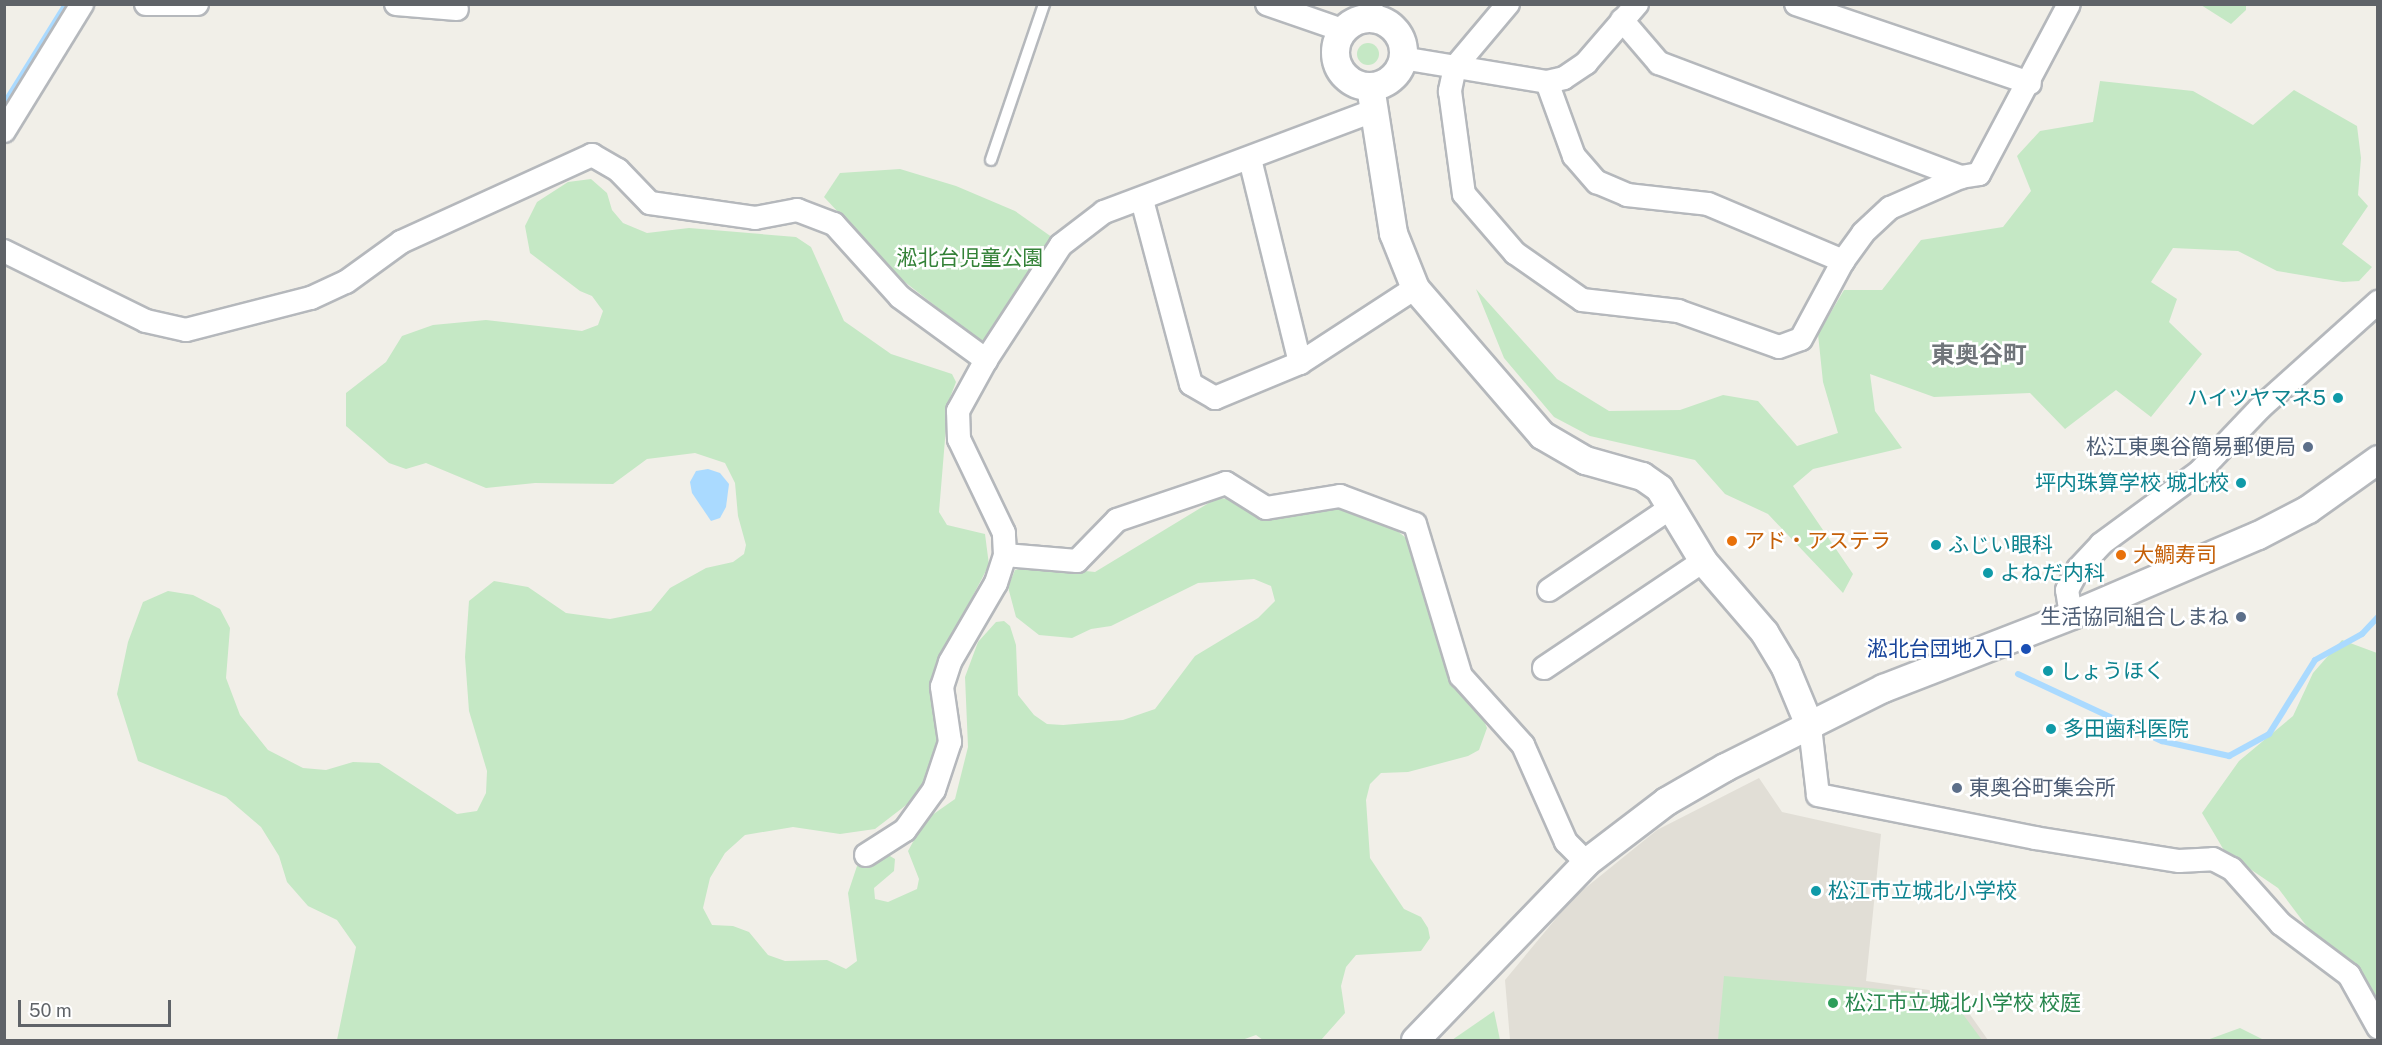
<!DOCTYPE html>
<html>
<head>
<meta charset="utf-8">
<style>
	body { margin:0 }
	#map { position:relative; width:2382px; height:1045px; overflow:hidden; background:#f1efe8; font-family:"Public Sans","Noto Sans JP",sans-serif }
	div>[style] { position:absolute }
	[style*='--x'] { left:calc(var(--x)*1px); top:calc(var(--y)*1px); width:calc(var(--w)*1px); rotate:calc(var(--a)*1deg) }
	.education>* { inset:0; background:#e1ded6 }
	.green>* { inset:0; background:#c5e8c5 }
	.round { border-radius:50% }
	.water>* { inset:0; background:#aadaff }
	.stream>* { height:6px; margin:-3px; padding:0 3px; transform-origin:3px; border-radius:3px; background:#aadaff }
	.roads { filter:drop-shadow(2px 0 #b5b8bc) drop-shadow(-2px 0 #b5b8bc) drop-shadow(0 2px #b5b8bc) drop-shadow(0 -2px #b5b8bc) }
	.service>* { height:10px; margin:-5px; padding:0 5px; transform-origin:5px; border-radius:5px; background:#fff }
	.minor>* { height:22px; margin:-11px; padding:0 11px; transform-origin:11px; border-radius:11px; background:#fff }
	.tertiary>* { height:27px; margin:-13.5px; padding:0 13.5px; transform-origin:13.5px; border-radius:13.5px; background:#fff }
	.tertiary>.ring { margin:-13.5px; padding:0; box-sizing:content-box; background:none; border:27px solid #fff; border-radius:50% }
	.dots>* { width:16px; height:16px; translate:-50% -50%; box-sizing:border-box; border:3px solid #fff; border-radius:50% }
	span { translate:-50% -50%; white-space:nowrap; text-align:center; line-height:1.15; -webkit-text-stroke:5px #fff; paint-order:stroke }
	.park-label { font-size:21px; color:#348238 }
	.culture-label { font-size:21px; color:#0d838f }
	.right { translate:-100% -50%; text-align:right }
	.left { translate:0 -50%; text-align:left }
	.service-label { font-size:21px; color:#4e5e75 }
	.food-label { font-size:21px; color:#c56008 }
	.transit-label { font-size:21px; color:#164399 }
	.leisure-label { font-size:21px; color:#27864d }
	.quarter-label { font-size:24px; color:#70757a; font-weight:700 }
	.frame { position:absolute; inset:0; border:6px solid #5f6368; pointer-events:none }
	.scale { position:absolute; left:18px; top:1000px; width:153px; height:27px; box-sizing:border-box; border:3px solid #5f6368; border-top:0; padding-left:8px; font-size:18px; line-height:21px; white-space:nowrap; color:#5f6368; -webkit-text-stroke:4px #fff; paint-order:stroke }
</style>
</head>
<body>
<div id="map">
	<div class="education">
		<i style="clip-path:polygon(1759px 778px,1782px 812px,1881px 834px,1866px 981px,1929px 990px,1966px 1009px,1988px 1040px,1510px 1040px,1505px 980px,1573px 898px,1657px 830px)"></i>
	</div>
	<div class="green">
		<i style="clip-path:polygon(2201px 5px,2246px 5px,2246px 10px,2231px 24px)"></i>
		<i class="round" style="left:1357px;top:43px;width:22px;height:22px"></i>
		<i style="clip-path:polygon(2100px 81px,2193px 91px,2253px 125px,2294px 90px,2357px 126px,2361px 158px,2358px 195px,2368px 206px,2342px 244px,2372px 267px,2359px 281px,2343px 282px,2277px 271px,2238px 251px,2173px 248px,2151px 282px,2177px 299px,2169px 322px,2202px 354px,2151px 417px,2116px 390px,2065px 429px,2030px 393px,1934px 397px,1870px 374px,1875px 411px,1902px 448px,1813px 469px,1793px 486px,1853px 574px,1843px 593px,1768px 514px,1725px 494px,1695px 460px,1590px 436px,1554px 417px,1504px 358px,1476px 289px,1557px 379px,1609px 411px,1680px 410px,1723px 395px,1758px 401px,1797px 446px,1838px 433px,1823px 382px,1818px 334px,1844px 290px,1882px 290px,1921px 240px,2003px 227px,2031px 191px,2017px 156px,2040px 131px,2093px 122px)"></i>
		<i style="clip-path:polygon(900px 169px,956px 186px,1015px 211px,1056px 240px,988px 338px,980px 341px,901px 279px,824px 197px,840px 173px)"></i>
		<i style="clip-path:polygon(591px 179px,607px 193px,612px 210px,623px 223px,647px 233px,689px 228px,796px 237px,811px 247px,844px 321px,891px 354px,952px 374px,956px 382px,948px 403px,939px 512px,947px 525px,985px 534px,989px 565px,933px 672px,941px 715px,941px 753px,914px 799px,875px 829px,840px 834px,793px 827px,745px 835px,725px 853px,710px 878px,703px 908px,712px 925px,733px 926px,749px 932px,768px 955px,785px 961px,827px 960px,846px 969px,857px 961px,848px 893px,857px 866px,885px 853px,895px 859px,894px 871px,874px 888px,875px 899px,888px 902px,917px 889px,919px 879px,908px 851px,925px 820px,955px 799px,968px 747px,965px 677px,978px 642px,996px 622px,1004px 621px,1010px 626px,1016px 645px,1018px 695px,1034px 715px,1047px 724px,1063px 725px,1123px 720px,1155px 709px,1195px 656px,1258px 618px,1275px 601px,1271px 586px,1254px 579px,1198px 583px,1111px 626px,1091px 629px,1072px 638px,1039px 635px,1016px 617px,1008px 587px,1015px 570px,1036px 566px,1095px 572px,1217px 498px,1355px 510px,1390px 525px,1411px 542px,1487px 728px,1479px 750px,1468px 756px,1408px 772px,1381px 773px,1370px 784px,1366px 800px,1370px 858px,1404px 909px,1421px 917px,1428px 928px,1430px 938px,1421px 951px,1356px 955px,1346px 967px,1341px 986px,1345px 1013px,1321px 1040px,1263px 1040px,1256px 1035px,1242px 1040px,337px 1040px,356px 947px,337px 920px,308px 906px,287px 882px,279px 856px,261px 827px,226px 797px,138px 761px,117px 694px,128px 642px,143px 602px,168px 591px,193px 595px,220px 609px,230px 628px,226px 678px,240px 715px,268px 750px,303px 768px,326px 770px,353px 762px,379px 763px,457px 814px,477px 811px,486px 793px,487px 771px,469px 711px,465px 657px,469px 601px,494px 581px,528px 587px,566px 613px,610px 619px,651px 611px,670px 588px,706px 568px,733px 562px,744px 554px,746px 545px,738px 516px,735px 483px,725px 463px,695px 453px,647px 459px,613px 484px,535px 483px,486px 488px,426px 463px,406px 469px,389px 463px,346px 426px,346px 393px,386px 362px,402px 336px,433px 325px,486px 320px,582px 331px,598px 325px,603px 311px,592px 296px,580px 291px,530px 253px,525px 226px,537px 202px,568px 182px)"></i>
		<i style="clip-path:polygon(2342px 640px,2377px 653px,2377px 1020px,2278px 888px,2225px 852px,2202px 813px,2239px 761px,2293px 716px,2313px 673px)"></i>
		<i style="clip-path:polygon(1724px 976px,1928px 993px,1962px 1013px,1982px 1040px,1718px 1040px)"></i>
		<i style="clip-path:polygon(1494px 1011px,1500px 1040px,1452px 1040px)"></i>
		<i style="clip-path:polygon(2240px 1028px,2264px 1040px,2207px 1040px)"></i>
	</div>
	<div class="water">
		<i style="clip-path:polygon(708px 469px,720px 473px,729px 484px,726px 507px,720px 518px,711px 521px,692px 493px,690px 482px,696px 471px)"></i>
	</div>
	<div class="stream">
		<i style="--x:4;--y:104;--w:118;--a:-58.2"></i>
		<i style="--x:2018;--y:674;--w:159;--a:25"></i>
		<i style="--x:2162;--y:741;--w:69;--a:12.6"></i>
		<i style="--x:2229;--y:756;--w:46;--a:-28.8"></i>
		<i style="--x:2269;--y:734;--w:87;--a:-58.1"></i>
		<i style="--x:2315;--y:660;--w:54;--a:-29"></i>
		<i style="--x:2362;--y:634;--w:23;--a:-47"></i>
	</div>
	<div class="roads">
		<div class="service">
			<i style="--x:991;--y:160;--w:165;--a:-71.2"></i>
		</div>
		<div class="minor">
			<i style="--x:146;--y:4;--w:51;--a:0"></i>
			<i style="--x:396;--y:4;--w:61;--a:4.7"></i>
			<i style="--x:1267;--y:4;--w:79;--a:19.1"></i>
			<i style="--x:1371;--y:4;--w:14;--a:82"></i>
			<i style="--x:1508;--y:4;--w:82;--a:130.1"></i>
			<i style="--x:1455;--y:67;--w:25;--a:102"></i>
			<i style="--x:1450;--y:91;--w:104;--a:82.3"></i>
			<i style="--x:1464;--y:194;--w:78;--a:49.2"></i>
			<i style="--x:1515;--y:253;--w:82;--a:35"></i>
			<i style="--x:1582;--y:300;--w:97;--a:6.5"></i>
			<i style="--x:1678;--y:311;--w:107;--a:19.6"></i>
			<i style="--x:1779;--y:347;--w:23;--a:-20"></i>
			<i style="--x:1801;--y:339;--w:89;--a:-61.7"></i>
			<i style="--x:1843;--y:261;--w:34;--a:-54"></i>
			<i style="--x:1863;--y:233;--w:37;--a:-43"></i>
			<i style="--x:1890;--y:208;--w:77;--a:-23.6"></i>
			<i style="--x:1961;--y:177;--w:18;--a:-9"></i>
			<i style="--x:1979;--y:174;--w:192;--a:-62.1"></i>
			<i style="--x:1796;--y:4;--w:247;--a:18.7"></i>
			<i style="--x:1622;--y:20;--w:57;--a:49.3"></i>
			<i style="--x:1659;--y:63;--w:323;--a:20.7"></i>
			<i style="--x:1402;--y:58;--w:147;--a:9.4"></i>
			<i style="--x:1547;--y:82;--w:17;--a:-13"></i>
			<i style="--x:1564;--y:78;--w:27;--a:-34"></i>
			<i style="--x:1586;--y:63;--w:78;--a:-49.2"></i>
			<i style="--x:1547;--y:82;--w:79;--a:70"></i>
			<i style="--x:1574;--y:156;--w:35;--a:49"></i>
			<i style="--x:1597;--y:182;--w:33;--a:23"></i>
			<i style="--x:1627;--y:195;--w:81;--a:6.3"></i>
			<i style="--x:1708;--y:204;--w:147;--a:22.9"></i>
			<i style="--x:4;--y:131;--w:149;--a:-58.4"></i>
			<i style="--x:1250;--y:159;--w:210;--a:76.2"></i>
			<i style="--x:1142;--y:200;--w:190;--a:75.1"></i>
			<i style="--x:1191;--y:384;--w:28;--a:30"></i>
			<i style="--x:1215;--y:398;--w:92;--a:-22.4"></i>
			<i style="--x:1300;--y:363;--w:137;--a:-33.1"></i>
			<i style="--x:4;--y:251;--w:158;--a:26.2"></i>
			<i style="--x:146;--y:321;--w:41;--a:12.7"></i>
			<i style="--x:186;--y:330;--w:129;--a:-14.4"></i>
			<i style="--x:311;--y:298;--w:38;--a:-25"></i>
			<i style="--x:346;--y:282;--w:68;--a:-36"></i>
			<i style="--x:401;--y:242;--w:210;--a:-24.5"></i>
			<i style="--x:592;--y:155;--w:30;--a:30"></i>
			<i style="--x:618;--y:170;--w:46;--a:45.9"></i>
			<i style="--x:650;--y:203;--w:106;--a:8.1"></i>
			<i style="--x:755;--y:218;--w:43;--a:-10.8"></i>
			<i style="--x:797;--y:210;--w:40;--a:21"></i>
			<i style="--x:834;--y:224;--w:98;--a:47.9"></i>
			<i style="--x:900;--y:297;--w:107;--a:36.2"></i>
			<i style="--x:1005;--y:555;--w:72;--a:4.8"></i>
			<i style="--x:1077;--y:561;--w:57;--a:-45.7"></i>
			<i style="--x:1117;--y:520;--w:115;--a:-18.7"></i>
			<i style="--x:1226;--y:483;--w:47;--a:32"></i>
			<i style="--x:1266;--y:508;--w:75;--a:-9.2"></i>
			<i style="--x:1340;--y:496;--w:80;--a:20.5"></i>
			<i style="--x:1415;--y:524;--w:159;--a:73.2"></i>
			<i style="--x:1461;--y:676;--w:93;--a:48.1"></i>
			<i style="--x:1523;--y:745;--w:106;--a:66.1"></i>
			<i style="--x:1566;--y:842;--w:28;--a:45"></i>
			<i style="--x:1549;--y:590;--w:148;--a:-34"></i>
			<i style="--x:2071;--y:615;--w:25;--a:-99"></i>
			<i style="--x:2067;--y:590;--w:24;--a:-62"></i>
			<i style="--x:2078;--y:569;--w:34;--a:-47"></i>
			<i style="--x:2101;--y:544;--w:122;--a:-36.3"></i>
			<i style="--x:2199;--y:472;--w:88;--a:-46.4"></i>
			<i style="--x:2260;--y:408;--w:159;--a:-41.9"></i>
			<i style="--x:1544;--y:668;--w:192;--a:-33.9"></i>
			<i style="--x:1810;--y:727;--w:68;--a:83.3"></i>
			<i style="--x:1818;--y:795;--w:221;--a:11.2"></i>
			<i style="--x:2035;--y:838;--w:146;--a:9.1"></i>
			<i style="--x:2179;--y:861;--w:34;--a:-3"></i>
			<i style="--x:2213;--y:859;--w:21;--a:28"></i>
			<i style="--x:2232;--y:869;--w:74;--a:48.3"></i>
			<i style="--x:2281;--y:924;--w:85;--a:36.9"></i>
			<i style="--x:2349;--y:975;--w:60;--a:60.9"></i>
			<i style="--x:866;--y:855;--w:46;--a:-32.7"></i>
			<i style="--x:905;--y:830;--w:49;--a:-54.1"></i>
			<i style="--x:934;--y:790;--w:51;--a:-71.6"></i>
			<i style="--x:950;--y:742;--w:56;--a:-98.3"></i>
			<i style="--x:942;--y:687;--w:26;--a:-72"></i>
			<i style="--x:950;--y:662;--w:91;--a:-59.8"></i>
			<i style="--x:996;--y:583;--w:29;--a:-72"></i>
			<i style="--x:1005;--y:555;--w:22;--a:-93"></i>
			<i style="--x:1004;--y:533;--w:104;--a:-115.6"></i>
			<i style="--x:959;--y:439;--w:28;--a:-92"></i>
			<i style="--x:958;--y:411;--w:58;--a:-61.2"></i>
			<i style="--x:986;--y:360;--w:137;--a:-56.9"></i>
			<i style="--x:1061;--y:245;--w:54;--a:-37.5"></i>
			<i style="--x:1104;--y:212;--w:290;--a:-20.6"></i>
		</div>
		<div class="tertiary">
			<i class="ring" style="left:1335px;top:18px;width:41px;height:41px"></i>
			<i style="--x:1370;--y:86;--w:149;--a:81.1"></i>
			<i style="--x:1393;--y:233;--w:59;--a:68.2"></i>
			<i style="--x:1415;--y:288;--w:194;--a:49.2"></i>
			<i style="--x:1542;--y:435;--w:50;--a:30.2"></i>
			<i style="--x:1585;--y:460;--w:59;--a:15.7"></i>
			<i style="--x:1642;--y:476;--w:21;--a:35"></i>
			<i style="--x:1659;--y:488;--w:85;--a:58.9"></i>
			<i style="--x:1703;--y:561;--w:94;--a:49.3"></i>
			<i style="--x:1764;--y:632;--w:41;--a:59"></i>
			<i style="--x:1785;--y:667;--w:65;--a:67.4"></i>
			<i style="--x:1415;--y:1040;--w:247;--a:-46.1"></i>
			<i style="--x:1586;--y:862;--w:101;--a:-37.3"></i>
			<i style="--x:1666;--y:801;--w:68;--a:-30"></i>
			<i style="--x:1725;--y:767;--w:177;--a:-26.6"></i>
			<i style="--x:1883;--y:688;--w:202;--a:-21.2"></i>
			<i style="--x:2071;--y:615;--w:203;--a:-23.2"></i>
			<i style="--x:2258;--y:535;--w:56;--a:-27.5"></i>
			<i style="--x:2308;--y:509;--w:86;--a:-35.5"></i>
		</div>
	</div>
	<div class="dots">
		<i style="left:2338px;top:398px;background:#0f9aa8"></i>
		<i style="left:2308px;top:447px;background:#5c6f8a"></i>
		<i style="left:2241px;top:483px;background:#0f9aa8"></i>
		<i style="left:1732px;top:541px;background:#e8710a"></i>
		<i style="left:1936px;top:545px;background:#0f9aa8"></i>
		<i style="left:2121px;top:555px;background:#e8710a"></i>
		<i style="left:1988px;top:573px;background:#0f9aa8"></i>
		<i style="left:2241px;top:617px;background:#5c6f8a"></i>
		<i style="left:2026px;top:649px;background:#1a4fb4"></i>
		<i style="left:2048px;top:671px;background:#0f9aa8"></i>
		<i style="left:2051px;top:729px;background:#0f9aa8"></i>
		<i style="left:1957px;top:788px;background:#5c6f8a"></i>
		<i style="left:1816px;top:891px;background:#0f9aa8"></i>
		<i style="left:1833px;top:1003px;background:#2e9e5b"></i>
	</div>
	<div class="park-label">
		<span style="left:970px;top:258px">淞北台児童公園</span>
	</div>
	<div class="culture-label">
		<span class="right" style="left:2326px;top:398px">ハイツヤマネ5</span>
		<span class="right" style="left:2229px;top:483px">坪内珠算学校 城北校</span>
		<span class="left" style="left:1948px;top:545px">ふじい眼科</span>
		<span class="left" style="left:2000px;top:573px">よねだ内科</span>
		<span class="left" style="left:2060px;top:671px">しょうほく</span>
		<span class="left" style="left:2063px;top:729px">多田歯科医院</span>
		<span class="left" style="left:1828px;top:891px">松江市立城北小学校</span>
	</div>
	<div class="service-label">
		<span class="right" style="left:2296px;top:447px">松江東奥谷簡易郵便局</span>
		<span class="right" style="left:2229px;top:617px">生活協同組合しまね</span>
		<span class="left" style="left:1969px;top:788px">東奥谷町集会所</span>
	</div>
	<div class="food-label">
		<span class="left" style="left:1744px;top:541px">アド・アステラ</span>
		<span class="left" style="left:2133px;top:555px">大鯛寿司</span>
	</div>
	<div class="transit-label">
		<span class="right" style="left:2014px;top:649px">淞北台団地入口</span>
	</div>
	<div class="leisure-label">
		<span class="left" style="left:1845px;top:1003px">松江市立城北小学校 校庭</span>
	</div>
	<div class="quarter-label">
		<span style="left:1979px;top:355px">東奥谷町</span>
	</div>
	<div class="frame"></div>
	<div class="scale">50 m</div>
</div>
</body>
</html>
